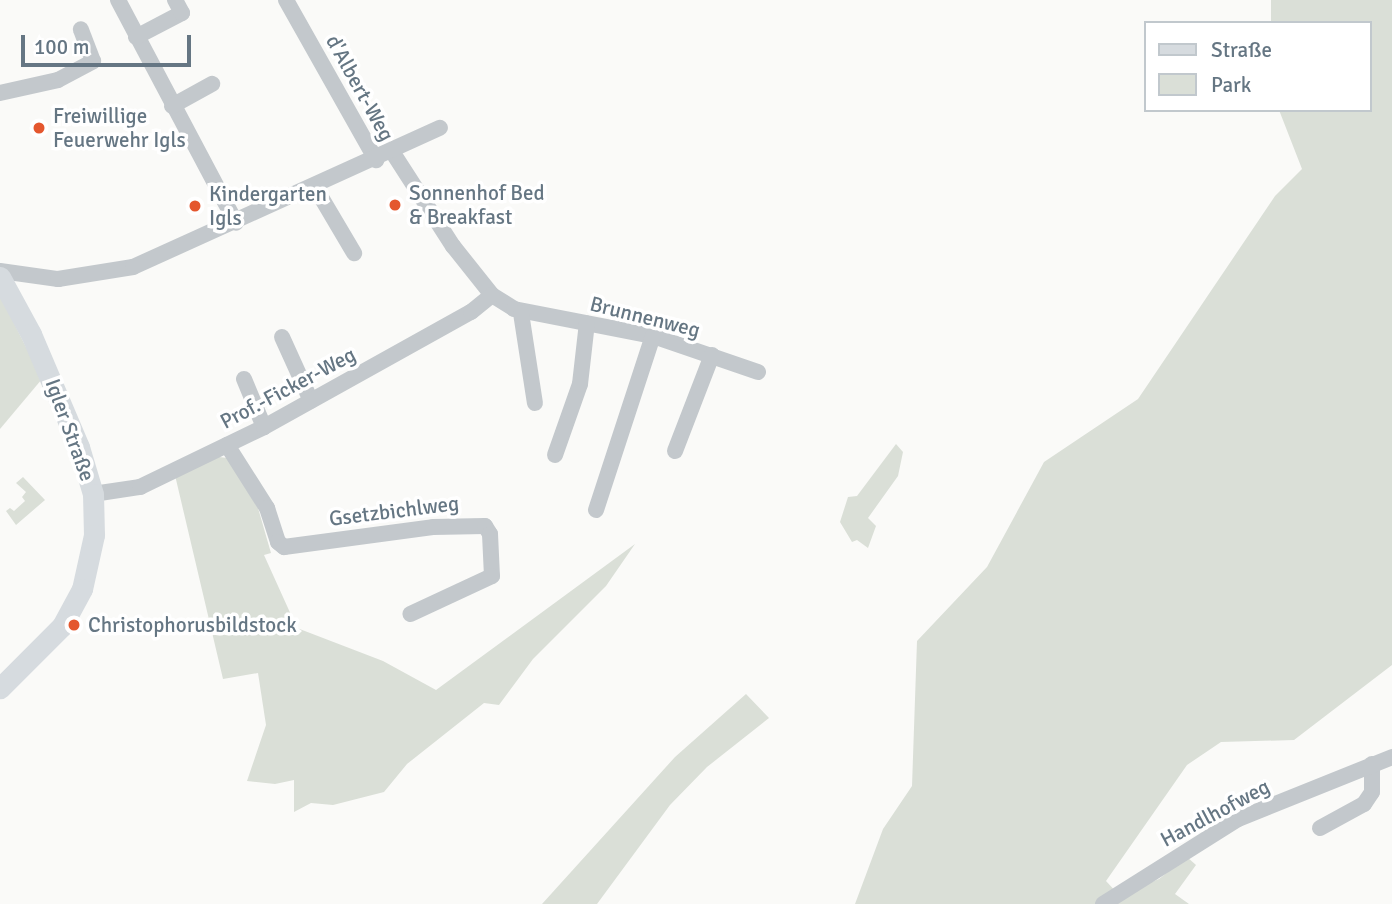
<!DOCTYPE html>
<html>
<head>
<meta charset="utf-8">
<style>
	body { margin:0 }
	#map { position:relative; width:1392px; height:904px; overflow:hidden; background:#fafaf8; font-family:Signika,sans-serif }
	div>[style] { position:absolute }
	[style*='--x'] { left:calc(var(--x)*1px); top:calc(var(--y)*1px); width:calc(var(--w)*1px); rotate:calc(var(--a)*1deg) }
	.green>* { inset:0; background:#dadfd7 }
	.minor>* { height:16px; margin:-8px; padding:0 8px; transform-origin:8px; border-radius:8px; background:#c3c8cc }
	.major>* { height:21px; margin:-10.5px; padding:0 10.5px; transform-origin:10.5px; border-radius:10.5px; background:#d6dbdf }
	.dots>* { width:19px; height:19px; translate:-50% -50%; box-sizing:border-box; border:4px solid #fff; border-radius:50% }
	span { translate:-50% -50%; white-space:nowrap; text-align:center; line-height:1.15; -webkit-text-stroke:7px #fff; paint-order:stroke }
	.street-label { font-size:21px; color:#657683 }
	.poi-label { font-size:21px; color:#657683 }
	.left { translate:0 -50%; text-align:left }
	.legend { position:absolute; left:1144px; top:21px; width:228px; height:91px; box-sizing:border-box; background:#fff; border:2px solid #c1c8cd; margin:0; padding:9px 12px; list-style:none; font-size:21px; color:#657683 }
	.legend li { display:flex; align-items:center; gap:14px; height:35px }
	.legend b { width:35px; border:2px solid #c1c8cd }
	.scale { position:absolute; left:21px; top:35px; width:170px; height:32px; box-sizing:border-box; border:4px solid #657683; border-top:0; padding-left:9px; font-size:21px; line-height:24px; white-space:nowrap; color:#657683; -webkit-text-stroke:5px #fff; paint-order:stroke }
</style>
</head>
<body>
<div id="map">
	<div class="green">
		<i style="clip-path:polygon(1271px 0,1392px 0,1392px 665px,1294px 740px,1221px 742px,1187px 765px,1106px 881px,1119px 895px,1159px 879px,1187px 857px,1196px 865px,1175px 894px,1189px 904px,855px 904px,883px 829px,912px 786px,917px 641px,987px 567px,1044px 462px,1138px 399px,1275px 196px,1302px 169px,1279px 110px,1369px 110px,1369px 23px,1271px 23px)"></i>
		<i style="clip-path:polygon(0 295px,42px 379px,0 429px)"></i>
		<i style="clip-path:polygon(896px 444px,903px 452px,898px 476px,868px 518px,876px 526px,868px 548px,857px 540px,852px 542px,840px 522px,848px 497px,857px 496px)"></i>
		<i style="clip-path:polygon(212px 456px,227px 458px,258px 508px,271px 553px,264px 555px,297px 628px,383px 661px,436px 690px,635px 544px,606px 586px,533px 659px,499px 705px,484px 703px,407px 764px,384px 792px,333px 805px,311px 803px,294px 812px,294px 780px,275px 784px,247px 781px,266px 725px,258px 673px,223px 679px,174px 471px)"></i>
		<i style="clip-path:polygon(23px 477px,45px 500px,16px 525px,6px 511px,10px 508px,14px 511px,25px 501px,22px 497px,26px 492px,16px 483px)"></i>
		<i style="clip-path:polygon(746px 694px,769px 718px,707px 767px,670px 805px,597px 904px,542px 904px,675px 757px)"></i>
	</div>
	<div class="minor">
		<i style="--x:118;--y:0;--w:252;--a:62.1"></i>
		<i style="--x:286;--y:0;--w:184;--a:60.6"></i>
		<i style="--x:136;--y:37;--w:52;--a:-27.6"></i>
		<i style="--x:182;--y:13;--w:15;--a:-118"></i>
		<i style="--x:0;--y:93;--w:59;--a:-12.6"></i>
		<i style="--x:58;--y:80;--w:40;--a:-28"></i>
		<i style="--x:93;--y:61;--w:34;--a:-111"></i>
		<i style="--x:172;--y:106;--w:46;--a:-28.8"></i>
		<i style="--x:393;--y:153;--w:111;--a:57.2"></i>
		<i style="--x:453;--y:246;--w:63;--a:51.5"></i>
		<i style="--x:492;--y:295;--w:26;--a:32"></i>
		<i style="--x:514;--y:309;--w:142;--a:11"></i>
		<i style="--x:653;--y:336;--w:111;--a:18.9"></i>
		<i style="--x:315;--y:187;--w:77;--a:59.4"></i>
		<i style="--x:0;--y:271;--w:59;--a:7.9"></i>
		<i style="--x:58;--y:279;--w:76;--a:-9.1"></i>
		<i style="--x:133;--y:267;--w:337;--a:-24.4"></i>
		<i style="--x:521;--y:313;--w:91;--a:81.2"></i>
		<i style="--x:282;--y:337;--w:70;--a:65.6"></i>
		<i style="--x:244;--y:379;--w:52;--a:67.4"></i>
		<i style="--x:227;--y:445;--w:75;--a:57.6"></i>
		<i style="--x:267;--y:508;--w:36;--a:72"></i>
		<i style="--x:278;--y:542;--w:8;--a:40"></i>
		<i style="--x:284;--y:547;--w:150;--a:-7.6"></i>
		<i style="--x:433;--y:527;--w:52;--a:-1.1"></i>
		<i style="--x:485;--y:526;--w:9;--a:58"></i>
		<i style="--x:490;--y:534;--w:42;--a:87.3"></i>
		<i style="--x:492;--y:576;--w:90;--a:155.1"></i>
		<i style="--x:675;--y:451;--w:103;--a:-68.9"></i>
		<i style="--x:555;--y:455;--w:75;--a:-70.6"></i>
		<i style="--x:580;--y:384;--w:61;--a:-83.5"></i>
		<i style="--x:93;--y:494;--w:48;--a:-8.5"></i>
		<i style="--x:140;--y:487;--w:138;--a:-25.8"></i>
		<i style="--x:264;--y:427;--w:237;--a:-29.1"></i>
		<i style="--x:471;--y:312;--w:27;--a:-39"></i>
		<i style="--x:596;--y:510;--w:183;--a:-71.9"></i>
		<i style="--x:1320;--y:828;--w:50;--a:-28.6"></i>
		<i style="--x:1364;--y:804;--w:14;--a:-56"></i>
		<i style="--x:1372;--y:792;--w:28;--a:-90"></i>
		<i style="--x:1103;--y:904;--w:160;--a:-32.2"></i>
		<i style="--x:1238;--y:819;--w:166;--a:-21.9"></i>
	</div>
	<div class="major">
		<i style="--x:0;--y:277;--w:65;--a:61.5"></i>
		<i style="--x:31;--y:334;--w:123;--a:67"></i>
		<i style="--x:79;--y:447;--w:49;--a:73.4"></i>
		<i style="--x:93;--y:494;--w:41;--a:88.6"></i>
		<i style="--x:94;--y:535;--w:55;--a:102.5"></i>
		<i style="--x:82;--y:589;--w:42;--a:118.4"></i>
		<i style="--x:62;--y:626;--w:88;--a:135"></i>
	</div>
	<div class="dots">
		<i style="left:39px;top:128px;background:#e4572e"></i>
		<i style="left:395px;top:205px;background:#e4572e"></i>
		<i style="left:195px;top:206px;background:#e4572e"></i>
		<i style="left:74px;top:625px;background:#e4572e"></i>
	</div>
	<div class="street-label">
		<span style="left:360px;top:88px;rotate:61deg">d'Albert-Weg</span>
		<span style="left:645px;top:317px;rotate:14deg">Brunnenweg</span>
		<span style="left:288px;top:388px;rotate:-28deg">Prof.-Ficker-Weg</span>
		<span style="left:70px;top:430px;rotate:70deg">Igler Straße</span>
		<span style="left:394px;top:511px;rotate:-7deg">Gsetzbichlweg</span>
		<span style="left:1215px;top:813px;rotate:-28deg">Handlhofweg</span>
	</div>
	<div class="poi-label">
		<span class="left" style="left:53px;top:128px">Freiwillige<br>Feuerwehr Igls</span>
		<span class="left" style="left:409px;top:205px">Sonnenhof Bed<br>&amp; Breakfast</span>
		<span class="left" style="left:209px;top:206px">Kindergarten<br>Igls</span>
		<span class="left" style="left:88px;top:625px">Christophorusbildstock</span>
	</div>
	<ul class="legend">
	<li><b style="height:9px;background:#d6dbdf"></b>Straße</li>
	<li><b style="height:19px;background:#dadfd7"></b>Park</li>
	</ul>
	<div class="scale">100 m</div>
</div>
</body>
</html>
